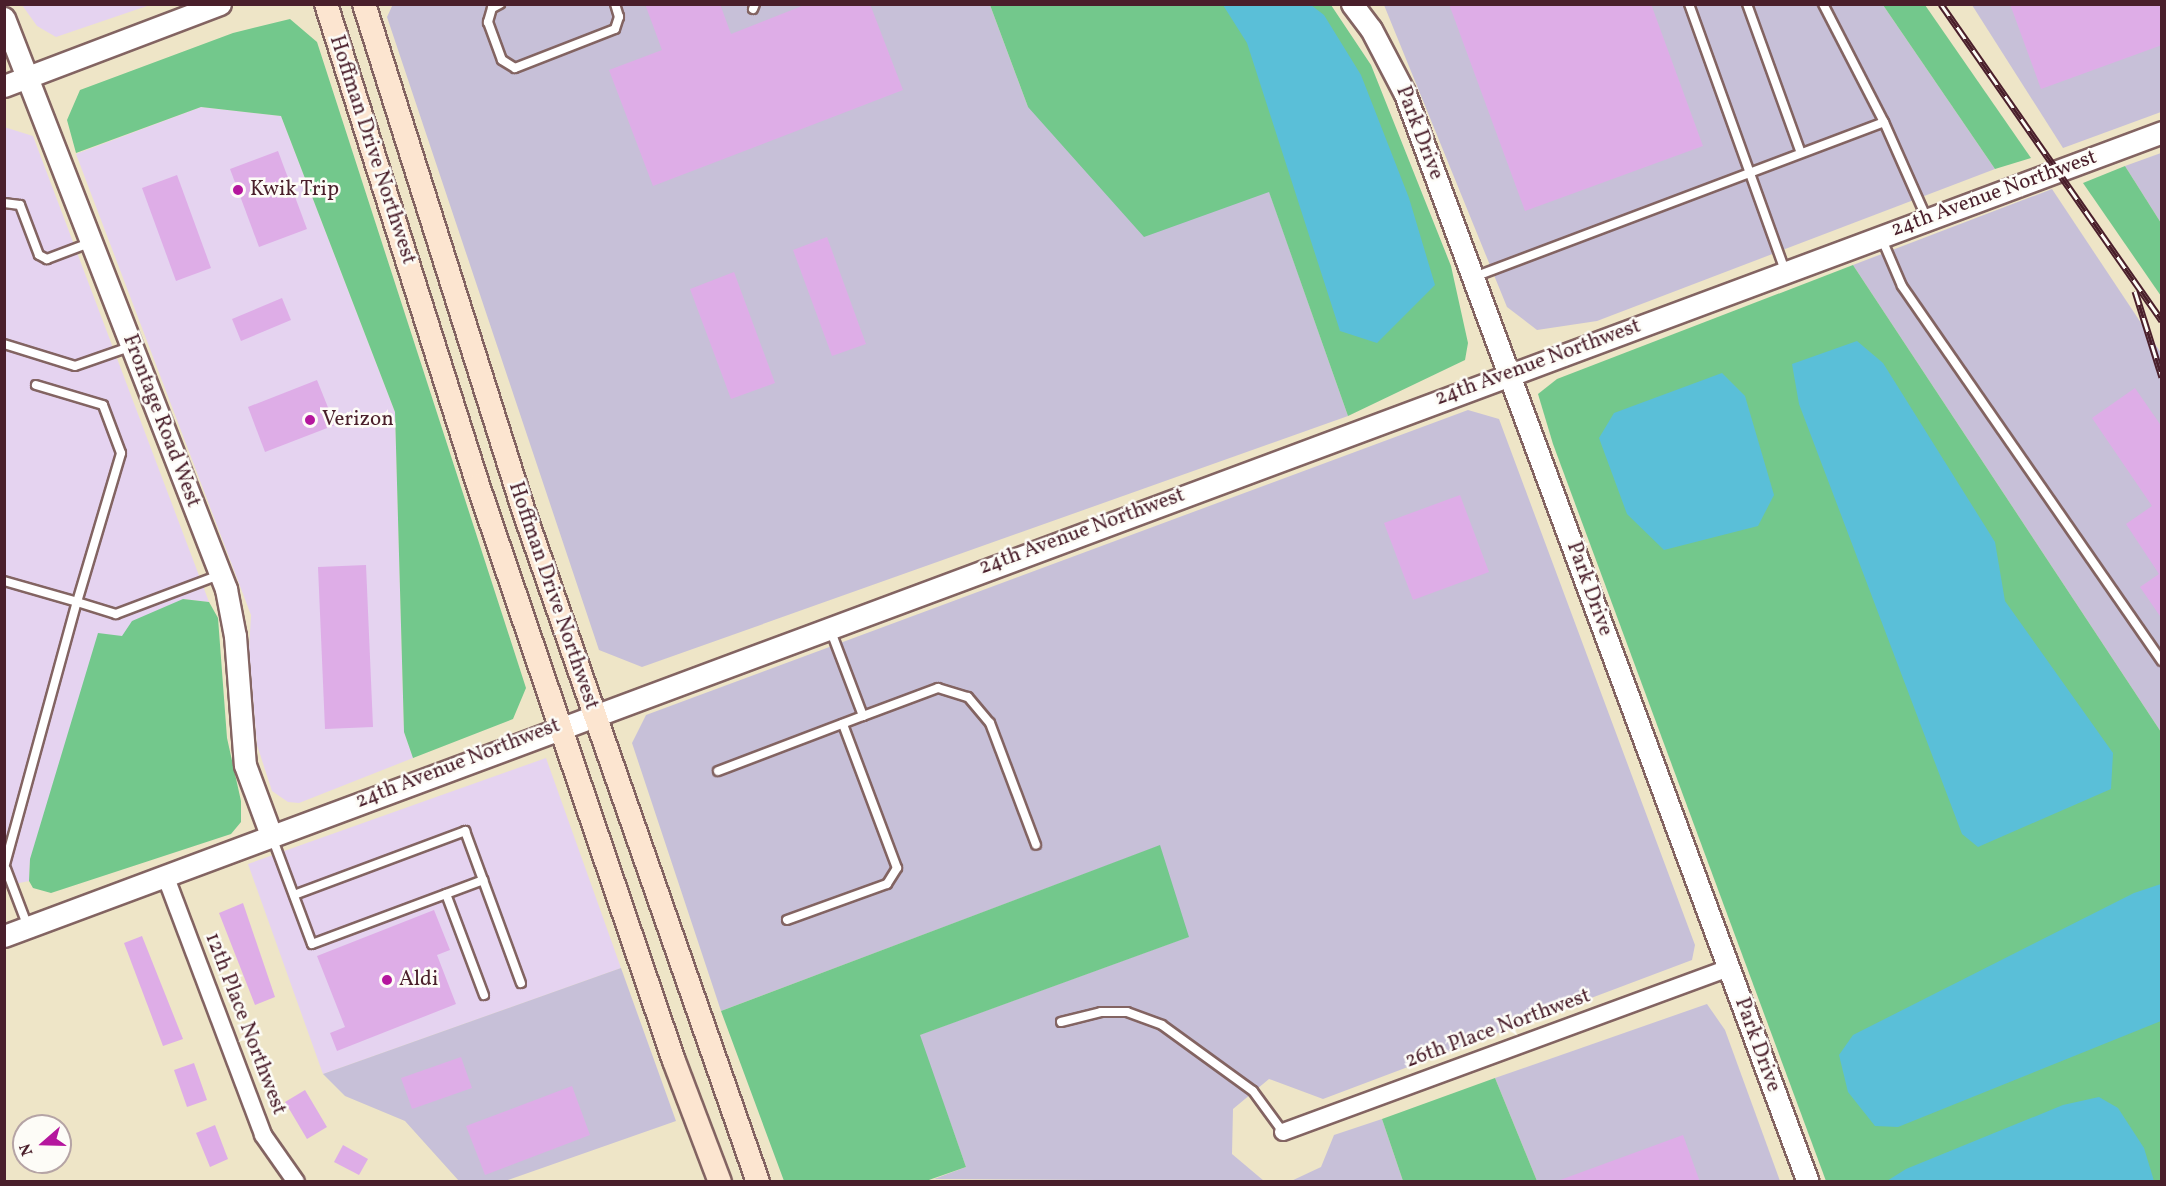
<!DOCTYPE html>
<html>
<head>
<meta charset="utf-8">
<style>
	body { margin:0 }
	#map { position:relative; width:2166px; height:1186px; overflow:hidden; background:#eee5c7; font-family:Vollkorn,serif }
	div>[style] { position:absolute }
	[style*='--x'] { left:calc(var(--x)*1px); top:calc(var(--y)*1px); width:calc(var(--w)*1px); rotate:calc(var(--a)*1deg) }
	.built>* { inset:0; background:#e5d3f0 }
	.industrial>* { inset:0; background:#c7c0d8 }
	.green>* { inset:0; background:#73c88c }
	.water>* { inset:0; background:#5abfd8 }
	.building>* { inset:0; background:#deade7 }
	.roads { filter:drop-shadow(2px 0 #836462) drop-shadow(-2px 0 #836462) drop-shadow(0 2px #836462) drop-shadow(0 -2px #836462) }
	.service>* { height:8px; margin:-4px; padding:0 4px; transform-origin:4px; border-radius:4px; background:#fff }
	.minor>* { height:16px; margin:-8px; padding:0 8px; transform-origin:8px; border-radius:8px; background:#fff }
	.tertiary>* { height:21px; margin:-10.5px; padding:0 10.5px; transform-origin:10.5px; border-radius:10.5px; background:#fff }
	.secondary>* { height:22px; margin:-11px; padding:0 11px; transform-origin:11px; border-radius:11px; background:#fce5d0 }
	.rail>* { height:7px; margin-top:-3.5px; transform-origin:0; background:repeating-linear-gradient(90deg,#fdfcf7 0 14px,#4a1f2b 0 28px); box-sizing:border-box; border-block:2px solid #4a1f2b }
	.dots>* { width:16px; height:16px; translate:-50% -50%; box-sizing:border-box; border:3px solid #fdfcf7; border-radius:50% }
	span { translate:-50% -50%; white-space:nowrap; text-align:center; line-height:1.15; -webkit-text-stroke:5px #fdfcf7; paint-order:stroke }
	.street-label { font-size:21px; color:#4a1f2b }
	.poi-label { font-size:21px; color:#4a1f2b }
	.left { translate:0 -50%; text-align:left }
	.frame { position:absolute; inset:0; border:6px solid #4a1f2b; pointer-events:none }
	.north { position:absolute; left:12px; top:1114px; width:60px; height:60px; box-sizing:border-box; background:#fdfcf7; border:2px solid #b5a4a5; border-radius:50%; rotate:250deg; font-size:16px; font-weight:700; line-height:24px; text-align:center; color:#4a1f2b }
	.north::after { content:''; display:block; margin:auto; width:21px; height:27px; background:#b5179e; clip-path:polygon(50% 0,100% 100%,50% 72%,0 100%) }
</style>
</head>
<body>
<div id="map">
	<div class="built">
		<i style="clip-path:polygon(22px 5px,150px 5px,56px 37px,37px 26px)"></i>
		<i style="clip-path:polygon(201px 107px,281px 116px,395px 412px,404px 732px,413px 758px,299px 803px,288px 802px,272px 791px,257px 745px,249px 650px,251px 615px,76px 154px)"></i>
		<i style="clip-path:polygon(4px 127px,33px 136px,209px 602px,183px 599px,30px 859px,29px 881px,5px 886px)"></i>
		<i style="clip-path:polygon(546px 758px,621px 968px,323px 1074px,248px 864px)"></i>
	</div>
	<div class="industrial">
		<i style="clip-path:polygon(393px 4px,990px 5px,1028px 107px,1269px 191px,1348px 416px,642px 667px,599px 650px,387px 17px)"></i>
		<i style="clip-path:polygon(1384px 5px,1883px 5px,1995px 169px,1597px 321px,1537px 330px,1507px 307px)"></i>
		<i style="clip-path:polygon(1972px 5px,2161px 5px,2161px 112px,2063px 148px)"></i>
		<i style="clip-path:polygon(2161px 153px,2161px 223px,2125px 166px)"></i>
		<i style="clip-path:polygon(2052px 189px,2161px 353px,2161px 732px,1853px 265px)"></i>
		<i style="clip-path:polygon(1468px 410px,1499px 419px,1695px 945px,1692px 960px,1323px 1099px,1269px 1079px,1233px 1109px,1232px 1154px,1264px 1181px,934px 1179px,966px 1167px,919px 1035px,1188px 937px,1159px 846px,721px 1011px,632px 743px,646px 715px)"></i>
		<i style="clip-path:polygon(621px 968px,676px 1121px,505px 1181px,459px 1181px,405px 1121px,345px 1096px,323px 1074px)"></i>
		<i style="clip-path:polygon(1707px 1004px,1725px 1030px,1780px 1181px,1537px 1181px,1495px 1078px)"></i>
		<i style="clip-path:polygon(1382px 1119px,1403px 1181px,1289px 1182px,1321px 1167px,1334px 1135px)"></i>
	</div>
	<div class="green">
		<i style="clip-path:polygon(990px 5px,1331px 5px,1371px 65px,1451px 266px,1468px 343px,1465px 360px,1348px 416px,1269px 192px,1144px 237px,1028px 107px)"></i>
		<i style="clip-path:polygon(1883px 5px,1925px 5px,2031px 158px,1995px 169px)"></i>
		<i style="clip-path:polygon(290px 19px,317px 42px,526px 688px,513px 719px,413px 758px,404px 732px,395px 412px,281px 116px,201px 107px,76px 153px,67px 120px,80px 90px,233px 33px)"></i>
		<i style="clip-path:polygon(2125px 166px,2161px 223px,2161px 296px,2083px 183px)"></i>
		<i style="clip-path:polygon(1853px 265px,2161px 732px,2161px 1181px,1826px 1181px,1553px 444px,1538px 394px,1557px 379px)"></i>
		<i style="clip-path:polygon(183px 599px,209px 602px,218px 618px,227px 738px,241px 801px,241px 822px,231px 834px,51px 893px,33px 888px,29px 881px,30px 859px,98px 633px,122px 636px,132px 621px)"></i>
		<i style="clip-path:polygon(1160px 845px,1189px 937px,920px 1035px,966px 1167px,926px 1181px,784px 1181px,721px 1011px)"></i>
		<i style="clip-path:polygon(1495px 1078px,1537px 1181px,1403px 1181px,1382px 1119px)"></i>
	</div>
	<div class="water">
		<i style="clip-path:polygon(1223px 5px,1311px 5px,1324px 15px,1361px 75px,1409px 198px,1435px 285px,1377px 343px,1340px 331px,1247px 43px)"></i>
		<i style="clip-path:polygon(1857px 341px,1883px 363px,1995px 542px,2005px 601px,2113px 753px,2111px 789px,1978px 847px,1962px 834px,1799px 404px,1792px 364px)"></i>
		<i style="clip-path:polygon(1722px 373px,1745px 396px,1774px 495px,1758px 526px,1664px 550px,1627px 514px,1599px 438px,1614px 413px)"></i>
		<i style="clip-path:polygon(2161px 884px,2161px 1021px,1898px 1127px,1875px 1126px,1848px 1092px,1839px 1055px,1853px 1035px,2134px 893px)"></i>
		<i style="clip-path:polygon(2099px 1097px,2118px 1108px,2144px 1148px,2154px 1181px,1887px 1181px,1906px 1169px,2063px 1105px)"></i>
	</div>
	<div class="building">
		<i style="clip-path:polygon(645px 4px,720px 4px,731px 34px,807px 4px,870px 4px,903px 90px,653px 186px,609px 70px,662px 50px)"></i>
		<i style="clip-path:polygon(1449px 4px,1651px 4px,1703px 146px,1525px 211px)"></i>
		<i style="clip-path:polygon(2010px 4px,2162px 4px,2162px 45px,2041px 89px)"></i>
		<i style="clip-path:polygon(278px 151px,307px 229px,259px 247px,230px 169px)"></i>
		<i style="clip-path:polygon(177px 175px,211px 268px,176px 281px,142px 188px)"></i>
		<i style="clip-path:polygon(827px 237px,866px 344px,832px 356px,793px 250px)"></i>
		<i style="clip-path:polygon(734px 272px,775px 383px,731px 399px,690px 289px)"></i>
		<i style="clip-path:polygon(282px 298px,291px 320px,241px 341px,232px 319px)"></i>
		<i style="clip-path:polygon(317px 380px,335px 425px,265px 452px,248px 407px)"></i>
		<i style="clip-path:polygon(2135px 388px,2162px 427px,2162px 619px,2140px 587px,2159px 574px,2126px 524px,2152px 506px,2092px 418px)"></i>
		<i style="clip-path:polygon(1460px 495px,1489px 572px,1413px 600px,1384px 523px)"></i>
		<i style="clip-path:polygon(366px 565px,373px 727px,325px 729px,318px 567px)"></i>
		<i style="clip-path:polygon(243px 903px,275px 997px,255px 1005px,219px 913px)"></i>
		<i style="clip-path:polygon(434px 910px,450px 950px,437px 955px,456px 1004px,337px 1051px,330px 1033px,345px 1027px,317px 956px)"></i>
		<i style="clip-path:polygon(142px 936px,183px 1039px,163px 1046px,124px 943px)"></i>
		<i style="clip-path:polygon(461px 1057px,472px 1088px,412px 1109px,401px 1078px)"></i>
		<i style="clip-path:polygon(194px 1063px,207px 1100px,187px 1107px,174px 1070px)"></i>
		<i style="clip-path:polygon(572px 1086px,590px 1135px,485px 1175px,466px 1126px)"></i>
		<i style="clip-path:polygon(305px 1090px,327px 1127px,307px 1139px,285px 1102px)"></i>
		<i style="clip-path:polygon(215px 1125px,228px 1159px,210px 1167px,196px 1133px)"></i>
		<i style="clip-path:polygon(1683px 1135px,1700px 1182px,1560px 1182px,1560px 1180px)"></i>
		<i style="clip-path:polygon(343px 1145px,368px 1159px,359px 1175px,334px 1162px)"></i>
	</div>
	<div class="roads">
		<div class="service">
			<i style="--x:500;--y:4;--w:9;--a:153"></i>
			<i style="--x:492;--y:8;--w:15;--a:106"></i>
			<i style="--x:488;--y:22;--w:40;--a:69.8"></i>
			<i style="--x:502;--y:60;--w:15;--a:32"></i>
			<i style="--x:515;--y:68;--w:107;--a:-21.3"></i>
			<i style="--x:615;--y:29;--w:13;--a:-72"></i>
			<i style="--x:619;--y:17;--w:14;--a:-107"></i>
			<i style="--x:1689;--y:4;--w:284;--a:70.2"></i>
			<i style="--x:1747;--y:4;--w:158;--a:70.1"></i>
			<i style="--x:1823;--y:4;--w:133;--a:62.7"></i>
			<i style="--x:1884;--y:122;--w:106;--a:66.1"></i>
			<i style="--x:753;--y:9;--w:5;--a:-68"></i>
			<i style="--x:4;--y:203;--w:16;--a:7"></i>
			<i style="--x:20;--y:205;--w:53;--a:69.2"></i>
			<i style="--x:39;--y:255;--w:9;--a:27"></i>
			<i style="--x:47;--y:259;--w:48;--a:-20.7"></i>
			<i style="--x:1881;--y:237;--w:53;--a:66.8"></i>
			<i style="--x:1902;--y:286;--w:456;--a:55.3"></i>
			<i style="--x:1474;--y:277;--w:438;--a:-20.7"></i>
			<i style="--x:4;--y:344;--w:74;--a:17.2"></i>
			<i style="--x:75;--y:366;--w:60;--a:-19.3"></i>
			<i style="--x:4;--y:581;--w:76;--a:16"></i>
			<i style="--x:77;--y:602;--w:155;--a:-73.5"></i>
			<i style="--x:121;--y:453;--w:51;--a:-110.6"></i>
			<i style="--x:103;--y:405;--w:70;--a:-163.4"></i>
			<i style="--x:830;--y:629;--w:93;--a:69.2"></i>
			<i style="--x:863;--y:716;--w:80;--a:-20.5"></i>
			<i style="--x:938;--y:688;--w:31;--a:17"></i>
			<i style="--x:968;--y:697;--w:34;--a:50"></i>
			<i style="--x:990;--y:723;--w:130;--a:69.3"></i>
			<i style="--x:718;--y:771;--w:155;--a:-20.8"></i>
			<i style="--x:272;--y:837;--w:114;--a:69.5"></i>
			<i style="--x:312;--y:944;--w:183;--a:-20.5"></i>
			<i style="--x:4;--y:868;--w:276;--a:-74.7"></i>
			<i style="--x:77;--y:602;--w:41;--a:17.1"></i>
			<i style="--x:116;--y:614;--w:110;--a:-20.7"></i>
			<i style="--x:6;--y:869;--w:62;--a:69.2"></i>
			<i style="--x:446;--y:894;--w:108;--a:69.4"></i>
			<i style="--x:294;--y:895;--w:183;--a:-20.5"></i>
			<i style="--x:465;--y:831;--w:162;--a:69.8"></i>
			<i style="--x:787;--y:920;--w:106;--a:-19.8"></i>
			<i style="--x:887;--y:884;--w:19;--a:-58"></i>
			<i style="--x:897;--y:868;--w:154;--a:-110.6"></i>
			<i style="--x:1061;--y:1022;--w:41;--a:-14"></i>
			<i style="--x:1101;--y:1012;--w:26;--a:0"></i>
			<i style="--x:1127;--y:1012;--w:37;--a:20"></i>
			<i style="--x:1162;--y:1025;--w:112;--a:36"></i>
			<i style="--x:1253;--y:1091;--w:51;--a:53.8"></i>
		</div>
		<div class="minor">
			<i style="--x:165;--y:875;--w:278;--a:69.3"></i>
			<i style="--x:263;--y:1135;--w:57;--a:54.9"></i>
			<i style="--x:1283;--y:1132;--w:475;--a:-20.2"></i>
		</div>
		<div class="tertiary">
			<i style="--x:1352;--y:4;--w:31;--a:53"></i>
			<i style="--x:1371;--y:29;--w:73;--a:62.4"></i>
			<i style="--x:1405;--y:94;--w:1160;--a:69.68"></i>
			<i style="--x:4;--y:18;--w:613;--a:68.75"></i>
			<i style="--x:226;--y:589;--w:48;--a:79.2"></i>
			<i style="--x:235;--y:636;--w:129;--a:85.6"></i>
			<i style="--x:245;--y:765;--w:75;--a:69.6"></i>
			<i style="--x:4;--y:86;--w:231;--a:-20.8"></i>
			<i style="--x:4;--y:936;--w:2303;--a:-20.43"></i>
		</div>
		<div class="secondary">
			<i style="--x:326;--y:4;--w:504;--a:72.46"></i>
			<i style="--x:478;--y:485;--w:608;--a:71.21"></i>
			<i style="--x:674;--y:1061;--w:129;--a:69.2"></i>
			<i style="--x:364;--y:4;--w:529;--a:72.52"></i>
			<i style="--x:523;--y:509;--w:713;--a:70.75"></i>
		</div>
	</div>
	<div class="rail">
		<i style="--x:1941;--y:4;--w:386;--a:55.1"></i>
		<i style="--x:2135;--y:291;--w:90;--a:72.6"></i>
	</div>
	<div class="dots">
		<i style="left:238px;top:190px;background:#b5179e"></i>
		<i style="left:310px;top:420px;background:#b5179e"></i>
		<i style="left:387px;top:980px;background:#b5179e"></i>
	</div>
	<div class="street-label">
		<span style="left:1419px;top:133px;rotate:69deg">Park Drive</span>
		<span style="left:372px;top:150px;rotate:72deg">Hoffman Drive Northwest</span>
		<span style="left:1994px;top:194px;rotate:-20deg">24th Avenue Northwest</span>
		<span style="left:1538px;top:363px;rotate:-20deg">24th Avenue Northwest</span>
		<span style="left:161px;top:421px;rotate:69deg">Frontage Road West</span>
		<span style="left:1082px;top:532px;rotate:-20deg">24th Avenue Northwest</span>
		<span style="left:1589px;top:589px;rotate:70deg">Park Drive</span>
		<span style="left:553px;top:596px;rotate:71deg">Hoffman Drive Northwest</span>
		<span style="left:458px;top:764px;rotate:-21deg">24th Avenue Northwest</span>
		<span style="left:245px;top:1024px;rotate:69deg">12th Place Northwest</span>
		<span style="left:1498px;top:1029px;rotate:-20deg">26th Place Northwest</span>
		<span style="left:1757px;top:1045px;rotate:70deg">Park Drive</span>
	</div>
	<div class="poi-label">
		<span class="left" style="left:250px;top:190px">Kwik Trip</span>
		<span class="left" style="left:322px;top:420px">Verizon</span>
		<span class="left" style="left:399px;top:980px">Aldi</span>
	</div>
	<div class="frame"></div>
	<div class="north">N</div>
</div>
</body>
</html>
